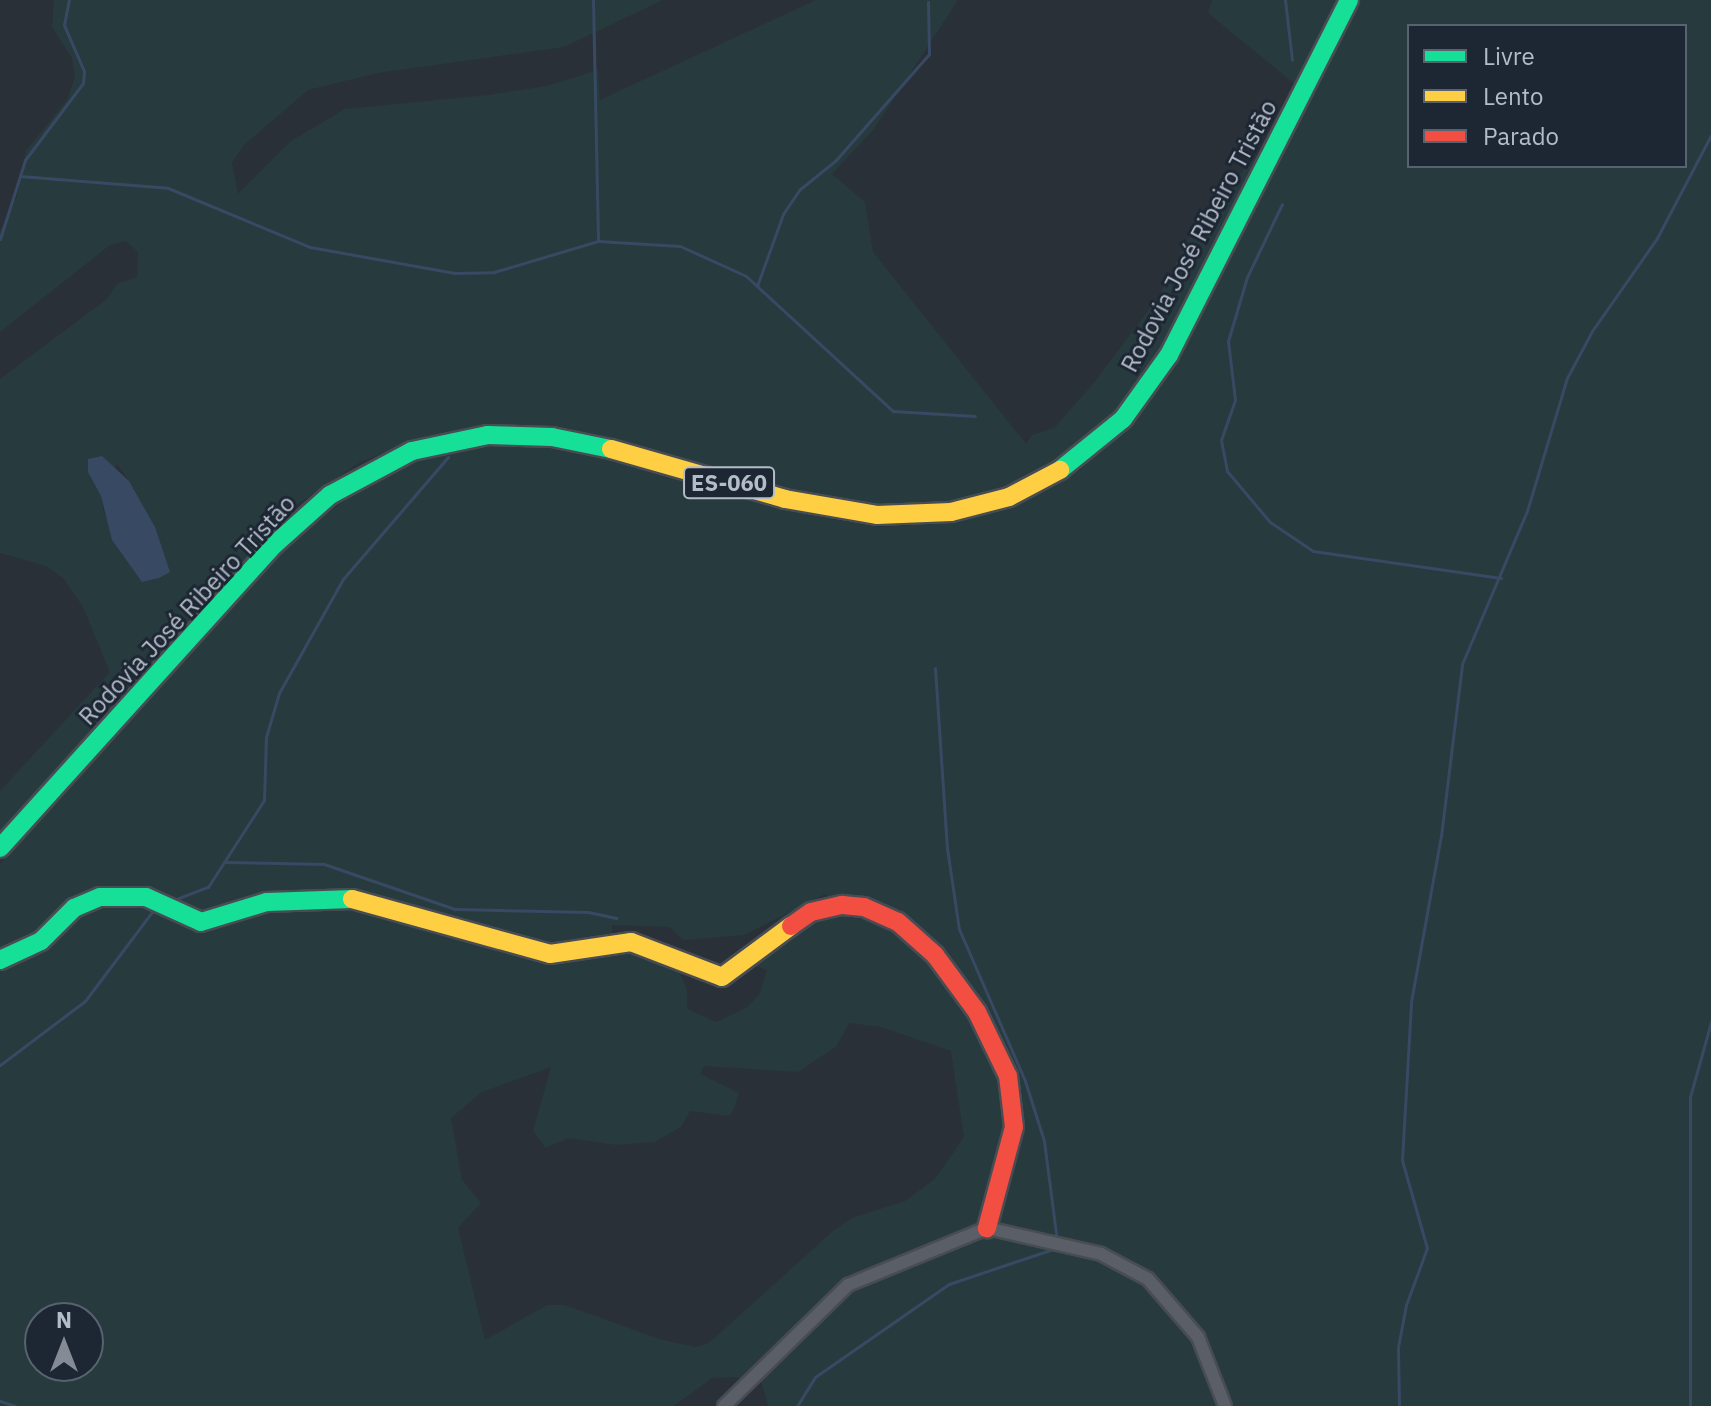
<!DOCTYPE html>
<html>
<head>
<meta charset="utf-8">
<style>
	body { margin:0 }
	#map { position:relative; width:1711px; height:1406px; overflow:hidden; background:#2a3038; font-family:"IBM Plex Sans",sans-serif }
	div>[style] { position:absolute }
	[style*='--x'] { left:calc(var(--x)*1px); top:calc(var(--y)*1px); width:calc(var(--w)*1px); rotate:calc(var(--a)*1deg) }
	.green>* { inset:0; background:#273a3e }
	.water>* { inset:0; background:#384963 }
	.stream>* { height:3px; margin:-1.5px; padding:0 1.5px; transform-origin:1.5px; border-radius:1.5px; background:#384963 }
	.roads { filter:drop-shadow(2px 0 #484c53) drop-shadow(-2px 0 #484c53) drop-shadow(0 2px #484c53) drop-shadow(0 -2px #484c53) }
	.street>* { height:12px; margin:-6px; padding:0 6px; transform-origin:6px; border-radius:6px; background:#5a5e66 }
	.fast>* { height:18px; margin:-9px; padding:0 9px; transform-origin:9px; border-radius:9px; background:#16e098 }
	.slow>* { height:18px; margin:-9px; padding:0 9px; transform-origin:9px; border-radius:9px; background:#ffcf43 }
	.jam>* { height:18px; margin:-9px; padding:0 9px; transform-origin:9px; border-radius:9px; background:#f24e42 }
	span { translate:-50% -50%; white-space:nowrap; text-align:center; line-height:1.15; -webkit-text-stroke:6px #1d2633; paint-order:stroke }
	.shield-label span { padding:2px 6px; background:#1d2633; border:2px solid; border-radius:6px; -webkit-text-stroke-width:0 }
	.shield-label { font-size:22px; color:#b4bcc9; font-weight:700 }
	.street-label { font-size:24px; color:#b4bcc9 }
	.legend { position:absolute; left:1407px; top:24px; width:280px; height:144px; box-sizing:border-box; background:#1d2633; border:2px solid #59626f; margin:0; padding:10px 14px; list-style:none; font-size:24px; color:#b4bcc9 }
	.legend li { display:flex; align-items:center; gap:16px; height:40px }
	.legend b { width:40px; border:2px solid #59626f }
	.north { position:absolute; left:24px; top:1302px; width:80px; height:80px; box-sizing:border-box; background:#1d2633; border:2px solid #59626f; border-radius:50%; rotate:0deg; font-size:22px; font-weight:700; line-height:32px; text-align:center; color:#b4bcc9 }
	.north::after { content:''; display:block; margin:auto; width:28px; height:36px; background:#848b96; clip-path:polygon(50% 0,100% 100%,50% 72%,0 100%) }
</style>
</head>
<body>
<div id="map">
	<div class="green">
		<i style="clip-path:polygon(evenodd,54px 0,663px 0,564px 47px,378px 73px,308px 90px,244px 145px,232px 163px,238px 194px,291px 141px,345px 109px,489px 95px,547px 86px,598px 70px,600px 100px,816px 0,958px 0,874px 129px,832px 174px,865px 202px,873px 252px,1026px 444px,1032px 435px,1054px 428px,1093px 384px,1159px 296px,1200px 217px,1269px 143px,1157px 356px,1126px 401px,1072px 458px,973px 503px,845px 507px,564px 429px,485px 427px,407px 443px,359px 463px,298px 504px,0 832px,0 791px,110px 672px,83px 607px,64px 579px,46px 566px,0 553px,0 379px,107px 299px,117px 284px,137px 277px,138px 252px,126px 241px,110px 245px,0 332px,0 231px,17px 196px,26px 151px,67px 100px,75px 77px,72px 58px,52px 27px,54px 0,117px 464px,129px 481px,155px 527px,104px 514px,101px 496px,117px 464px)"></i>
		<i style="clip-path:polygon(1212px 0,1340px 0,1297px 86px,1208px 13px)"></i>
		<i style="clip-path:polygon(evenodd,1357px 0,1711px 0,1711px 1406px,768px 1406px,761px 1380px,733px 1377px,712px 1378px,674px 1406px,0 1406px,0 864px,294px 538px,374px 479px,439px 453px,485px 445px,537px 444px,637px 463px,824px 518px,881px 527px,958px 522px,1048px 490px,1082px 469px,1111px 438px,1357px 0,1409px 26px,1685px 26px,1685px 166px,1409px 166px,1409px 26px,1357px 0,825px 894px,843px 908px,781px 929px,746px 963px,767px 970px,759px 995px,746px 1008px,716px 1022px,687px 1009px,687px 990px,677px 967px,612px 944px,612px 925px,670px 927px,683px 940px,744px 935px,825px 894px,1357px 0,849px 1023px,881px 1027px,951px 1051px,964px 1137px,935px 1179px,905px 1201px,852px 1218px,833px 1231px,709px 1343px,696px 1347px,662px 1340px,565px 1305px,547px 1305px,485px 1340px,458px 1228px,481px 1203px,462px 1180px,451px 1118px,482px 1092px,551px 1067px,533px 1131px,546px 1148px,568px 1138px,617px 1145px,654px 1142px,681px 1127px,690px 1111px,729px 1116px,734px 1109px,739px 1093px,700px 1074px,704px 1066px,798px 1072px,837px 1046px,849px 1023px,1357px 0,40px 1318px,88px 1318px,88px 1366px,40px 1366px,40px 1318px)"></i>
	</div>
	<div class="water">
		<i style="clip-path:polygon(102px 456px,129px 481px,155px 527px,170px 572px,159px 578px,142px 582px,112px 540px,101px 496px,88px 472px,88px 459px)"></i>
	</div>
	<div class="stream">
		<i style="--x:593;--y:0;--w:240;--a:88.8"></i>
		<i style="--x:1285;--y:0;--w:60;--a:83.3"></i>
		<i style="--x:20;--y:176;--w:148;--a:4.6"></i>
		<i style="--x:168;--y:188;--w:154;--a:22.6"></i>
		<i style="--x:310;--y:247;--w:147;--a:10.2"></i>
		<i style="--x:455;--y:273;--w:39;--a:-1"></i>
		<i style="--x:494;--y:272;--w:109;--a:-16.6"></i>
		<i style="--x:598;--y:241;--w:82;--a:3.5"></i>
		<i style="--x:680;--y:246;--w:72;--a:24.4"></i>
		<i style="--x:746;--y:276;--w:200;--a:42.6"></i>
		<i style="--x:893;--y:411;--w:82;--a:3.5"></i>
		<i style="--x:1282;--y:204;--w:81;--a:115.6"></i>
		<i style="--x:1247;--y:277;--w:67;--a:106.5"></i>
		<i style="--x:1228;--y:341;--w:59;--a:83.2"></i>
		<i style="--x:1235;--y:400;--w:42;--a:109.3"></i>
		<i style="--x:1221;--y:440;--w:32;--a:79"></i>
		<i style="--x:1227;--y:471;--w:67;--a:49.9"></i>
		<i style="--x:1270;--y:522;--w:52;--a:34"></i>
		<i style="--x:1313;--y:551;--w:190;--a:8.2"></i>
		<i style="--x:0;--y:239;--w:83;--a:-72.4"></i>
		<i style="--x:25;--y:160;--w:96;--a:-53"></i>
		<i style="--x:83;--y:83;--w:12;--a:-85"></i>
		<i style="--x:84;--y:71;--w:50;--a:-113.5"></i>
		<i style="--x:64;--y:25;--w:25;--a:-79"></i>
		<i style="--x:757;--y:286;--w:77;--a:-70.1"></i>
		<i style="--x:783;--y:214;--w:29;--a:-56"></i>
		<i style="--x:799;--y:190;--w:48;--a:-39"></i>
		<i style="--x:836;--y:160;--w:141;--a:-48.7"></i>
		<i style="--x:929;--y:54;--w:52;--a:-91.1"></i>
		<i style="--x:935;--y:668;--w:180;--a:86.2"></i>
		<i style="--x:947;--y:848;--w:82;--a:81.6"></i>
		<i style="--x:959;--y:929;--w:166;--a:66.5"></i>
		<i style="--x:1025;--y:1081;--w:63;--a:72.4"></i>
		<i style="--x:1044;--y:1141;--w:101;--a:82.6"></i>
		<i style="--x:224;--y:862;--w:100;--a:1.1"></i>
		<i style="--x:324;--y:864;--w:139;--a:19"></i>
		<i style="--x:455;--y:909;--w:133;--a:1.3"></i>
		<i style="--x:588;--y:912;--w:29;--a:12"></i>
		<i style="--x:171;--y:901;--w:40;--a:-21"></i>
		<i style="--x:208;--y:887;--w:103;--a:-57.2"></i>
		<i style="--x:264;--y:800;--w:63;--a:-88.2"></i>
		<i style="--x:266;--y:737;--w:46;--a:-73.5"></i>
		<i style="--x:279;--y:693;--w:131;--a:-60.7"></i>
		<i style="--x:343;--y:579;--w:161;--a:-49.3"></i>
		<i style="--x:0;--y:1065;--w:106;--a:-37"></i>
		<i style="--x:85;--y:1001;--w:115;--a:-53.1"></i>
		<i style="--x:0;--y:1401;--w:16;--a:18"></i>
		<i style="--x:797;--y:1406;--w:34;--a:-58"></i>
		<i style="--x:815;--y:1377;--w:163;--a:-34.8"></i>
		<i style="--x:949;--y:1284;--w:113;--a:-18.6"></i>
		<i style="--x:1399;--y:1406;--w:59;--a:-91"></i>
		<i style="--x:1398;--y:1347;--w:43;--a:-79.2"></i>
		<i style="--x:1406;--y:1305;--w:61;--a:-69.8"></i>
		<i style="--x:1427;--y:1248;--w:91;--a:-105.9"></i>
		<i style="--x:1402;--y:1160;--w:158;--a:-86.7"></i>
		<i style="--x:1411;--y:1002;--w:169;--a:-79.8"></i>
		<i style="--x:1441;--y:836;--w:173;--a:-83"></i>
		<i style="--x:1462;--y:664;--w:166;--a:-67"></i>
		<i style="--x:1527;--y:511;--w:139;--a:-73.3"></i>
		<i style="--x:1567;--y:378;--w:53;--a:-62"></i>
		<i style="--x:1592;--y:331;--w:113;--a:-55"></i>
		<i style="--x:1657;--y:238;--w:116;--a:-62.3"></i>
		<i style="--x:1690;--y:1406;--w:309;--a:-90"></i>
		<i style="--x:1690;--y:1097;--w:78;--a:-74.4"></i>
	</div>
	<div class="roads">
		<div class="street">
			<i style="--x:724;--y:1406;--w:173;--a:-44.3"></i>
			<i style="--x:848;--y:1285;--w:150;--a:-22.3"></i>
			<i style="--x:987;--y:1228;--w:117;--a:12.8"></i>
			<i style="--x:1101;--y:1254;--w:53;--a:28"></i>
			<i style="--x:1148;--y:1279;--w:77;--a:49.2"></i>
			<i style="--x:1198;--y:1337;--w:74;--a:68.6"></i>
		</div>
		<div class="fast">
			<i style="--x:1060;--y:470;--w:81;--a:-39"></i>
			<i style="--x:1123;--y:419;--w:79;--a:-54.3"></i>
			<i style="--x:1169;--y:355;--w:398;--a:-63.1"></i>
			<i style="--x:0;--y:848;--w:409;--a:-47.9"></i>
			<i style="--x:274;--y:545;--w:75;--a:-41.8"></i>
			<i style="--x:330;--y:495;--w:93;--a:-28.2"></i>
			<i style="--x:412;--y:451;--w:78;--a:-11.9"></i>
			<i style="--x:488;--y:435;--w:64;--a:1.8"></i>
			<i style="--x:552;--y:437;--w:60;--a:11.5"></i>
			<i style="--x:0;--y:960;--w:45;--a:-24.9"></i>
			<i style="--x:41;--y:941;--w:47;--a:-45"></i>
			<i style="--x:74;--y:908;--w:28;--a:-23"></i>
			<i style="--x:100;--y:897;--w:46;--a:0"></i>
			<i style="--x:146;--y:897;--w:60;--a:24.4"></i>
			<i style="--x:201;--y:922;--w:69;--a:-16.9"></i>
			<i style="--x:267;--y:902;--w:85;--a:-2"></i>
		</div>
		<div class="slow">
			<i style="--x:611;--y:449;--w:181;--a:16"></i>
			<i style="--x:785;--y:499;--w:93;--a:9.9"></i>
			<i style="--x:877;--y:515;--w:74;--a:-2.3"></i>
			<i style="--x:951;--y:512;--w:60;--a:-14.5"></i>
			<i style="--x:1009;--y:497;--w:58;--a:-27.9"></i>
			<i style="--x:352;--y:899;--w:205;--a:15.5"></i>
			<i style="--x:550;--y:954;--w:82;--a:-8.4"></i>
			<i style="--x:631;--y:942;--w:97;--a:21"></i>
			<i style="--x:722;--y:977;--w:86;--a:-36.5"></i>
		</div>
		<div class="jam">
			<i style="--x:791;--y:926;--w:24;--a:-35"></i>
			<i style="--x:811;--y:912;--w:32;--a:-13"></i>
			<i style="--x:842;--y:905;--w:22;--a:5"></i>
			<i style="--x:864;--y:907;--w:37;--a:24"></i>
			<i style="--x:898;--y:922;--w:50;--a:41.7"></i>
			<i style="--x:935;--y:955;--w:71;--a:53.6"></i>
			<i style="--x:977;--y:1012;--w:71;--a:64.2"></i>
			<i style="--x:1008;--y:1076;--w:51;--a:83.3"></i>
			<i style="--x:1014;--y:1127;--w:105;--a:105"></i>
		</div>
	</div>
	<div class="shield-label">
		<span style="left:729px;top:483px">ES-060</span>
	</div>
	<div class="street-label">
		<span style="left:1199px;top:236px;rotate:-62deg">Rodovia José Ribeiro Tristão</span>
		<span style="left:187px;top:610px;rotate:-47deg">Rodovia José Ribeiro Tristão</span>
	</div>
	<ul class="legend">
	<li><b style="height:10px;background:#16e098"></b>Livre</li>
	<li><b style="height:10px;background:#ffcf43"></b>Lento</li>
	<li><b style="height:10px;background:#f24e42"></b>Parado</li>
	</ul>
	<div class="north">N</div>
</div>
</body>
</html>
